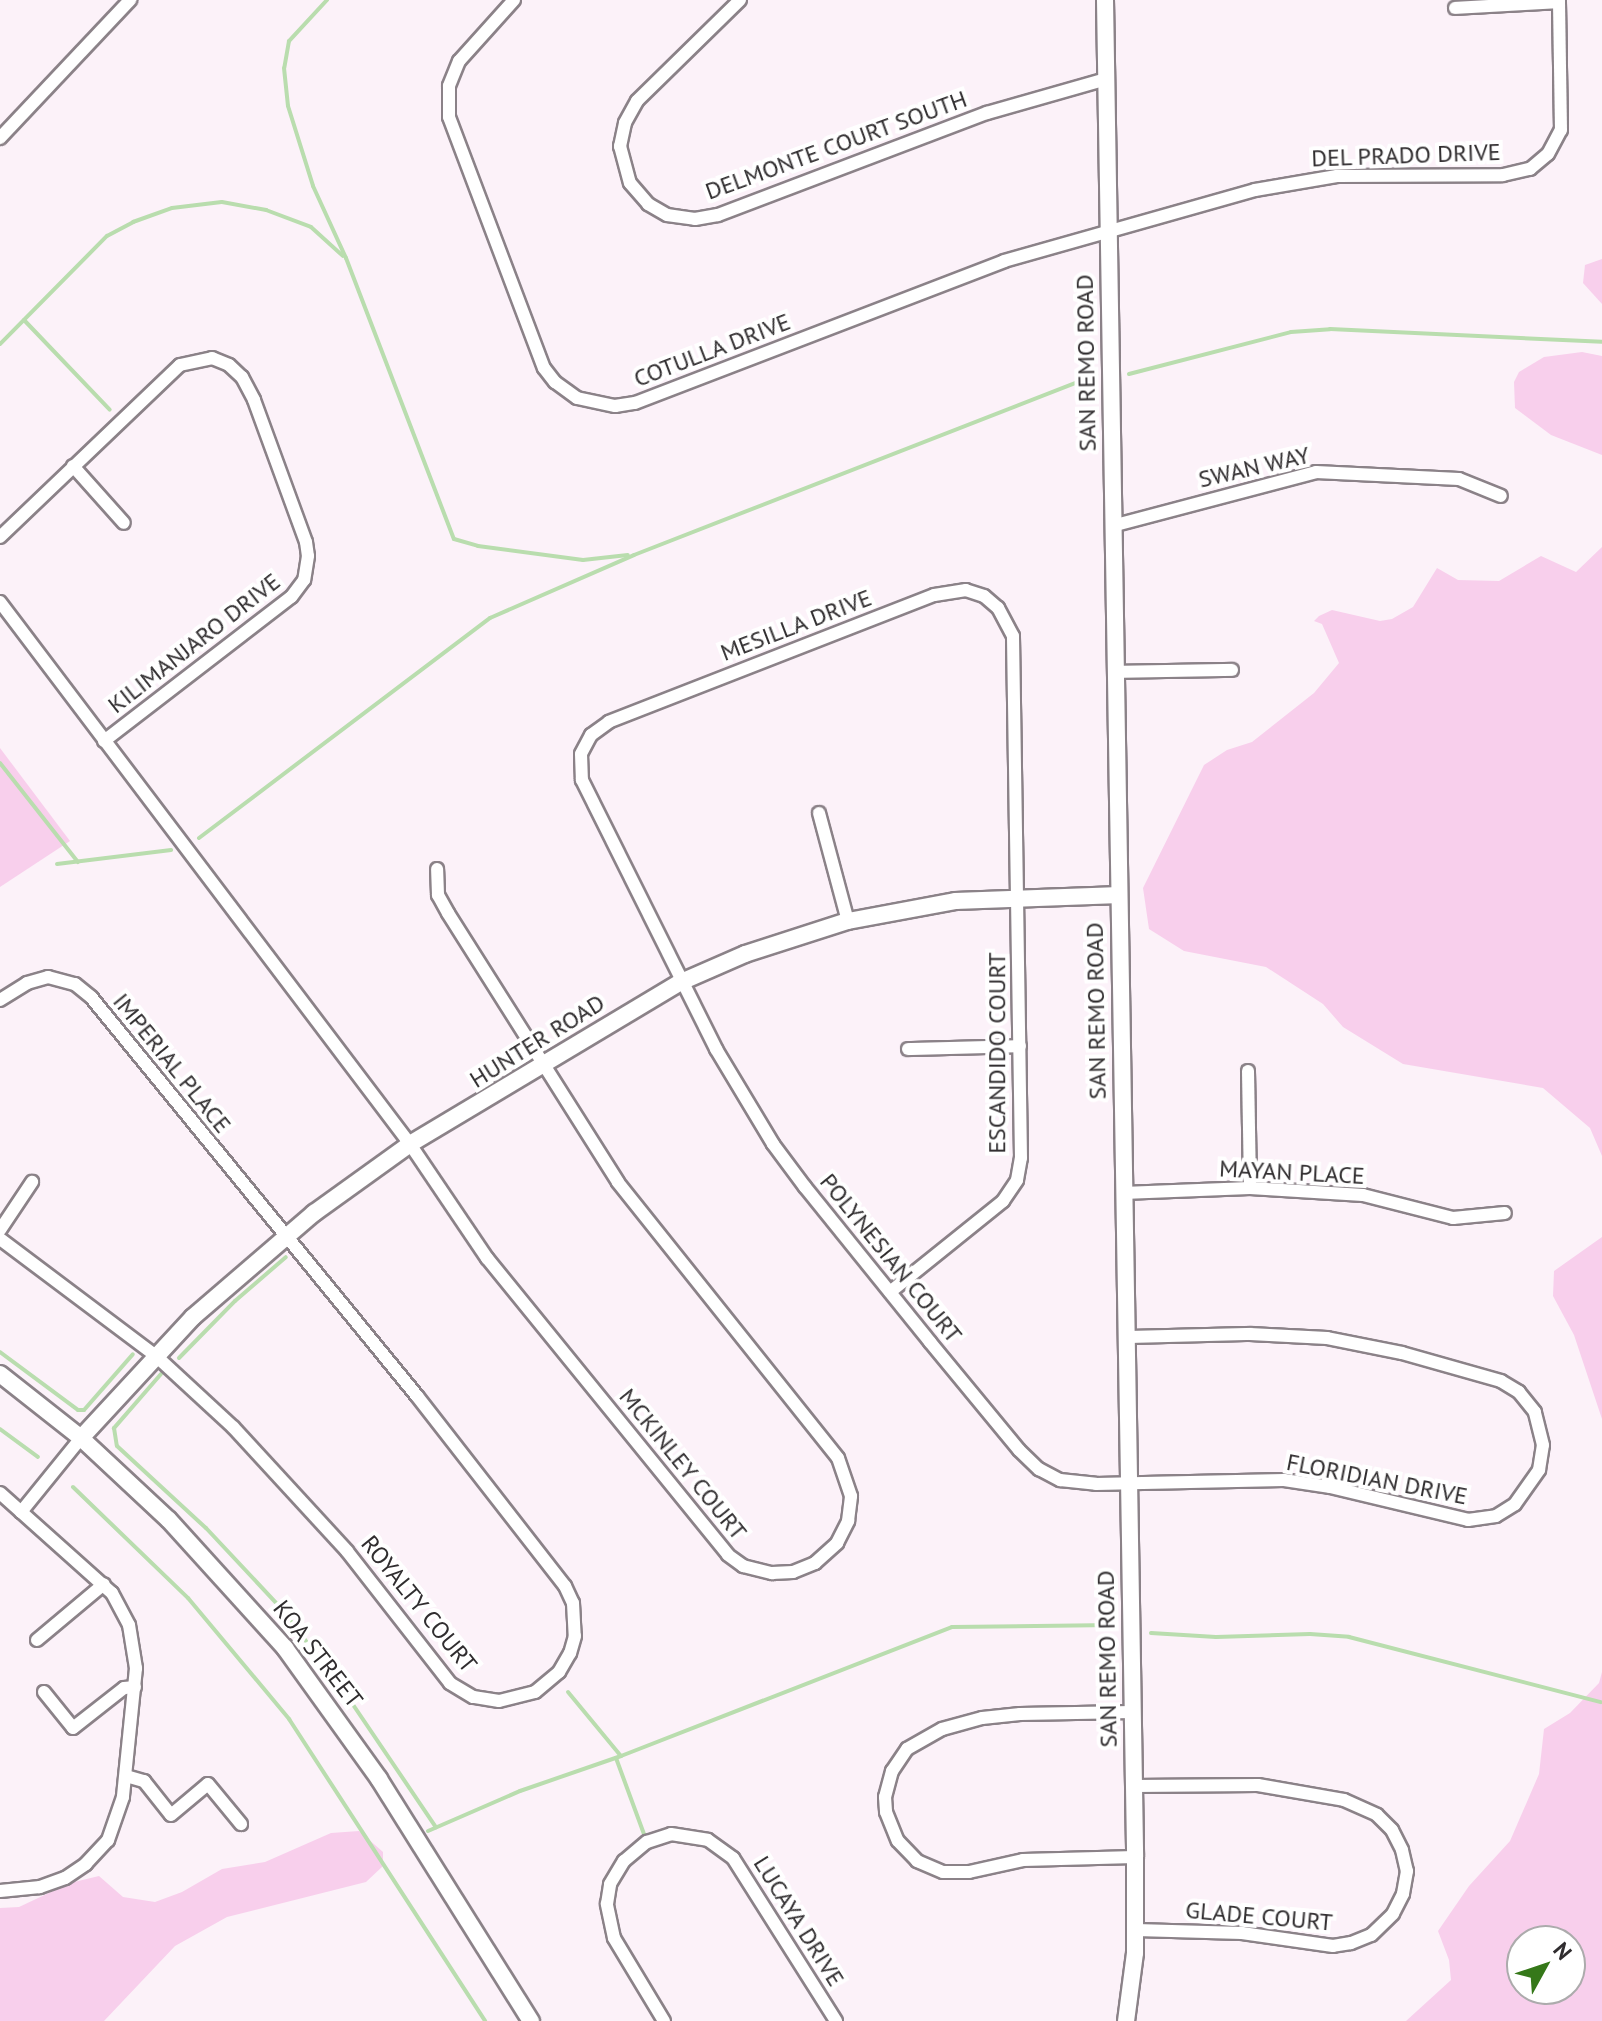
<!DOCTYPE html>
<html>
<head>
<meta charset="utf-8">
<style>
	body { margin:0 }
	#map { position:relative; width:1602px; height:2021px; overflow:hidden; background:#fcf2f9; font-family:"PT Sans",sans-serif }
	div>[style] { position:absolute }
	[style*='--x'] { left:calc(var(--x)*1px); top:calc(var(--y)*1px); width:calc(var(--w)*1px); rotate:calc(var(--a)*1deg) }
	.green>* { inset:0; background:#f8cfec }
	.stream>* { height:4px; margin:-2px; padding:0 2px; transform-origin:2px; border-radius:2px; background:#b9ddae }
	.roads { filter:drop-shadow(2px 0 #8b8288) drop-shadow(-2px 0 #8b8288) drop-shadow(0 2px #8b8288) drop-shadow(0 -2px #8b8288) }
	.street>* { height:12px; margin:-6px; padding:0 6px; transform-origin:6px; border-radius:6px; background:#fff }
	.secondary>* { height:16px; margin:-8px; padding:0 8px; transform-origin:8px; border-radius:8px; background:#fff }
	span { translate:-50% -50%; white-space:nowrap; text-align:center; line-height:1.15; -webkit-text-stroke:8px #fff; paint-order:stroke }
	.street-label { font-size:24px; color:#302d2f }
	.north { position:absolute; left:1506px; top:1925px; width:80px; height:80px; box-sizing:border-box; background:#fff; border:2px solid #acabac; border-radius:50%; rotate:50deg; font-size:22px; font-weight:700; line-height:32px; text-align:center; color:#302d2f }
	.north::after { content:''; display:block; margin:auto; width:28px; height:36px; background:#357819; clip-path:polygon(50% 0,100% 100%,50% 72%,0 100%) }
</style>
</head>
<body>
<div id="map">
	<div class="green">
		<i style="clip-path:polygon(1602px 259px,1602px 304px,1583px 283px,1585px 265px)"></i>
		<i style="clip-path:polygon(1582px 352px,1602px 356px,1602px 455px,1551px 435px,1515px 408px,1514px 382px,1519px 372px,1544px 357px)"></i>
		<i style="clip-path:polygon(1602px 547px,1602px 1156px,1590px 1128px,1543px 1088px,1403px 1064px,1343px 1027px,1323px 1004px,1266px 967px,1184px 951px,1149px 929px,1143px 888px,1204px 765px,1227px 750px,1252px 742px,1314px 693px,1339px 663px,1322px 624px,1314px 621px,1319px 616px,1332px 610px,1380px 621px,1392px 619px,1413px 607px,1437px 568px,1458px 580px,1499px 581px,1541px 556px,1576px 572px)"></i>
		<i style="clip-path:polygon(0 748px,70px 841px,0 887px)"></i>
		<i style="clip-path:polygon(1602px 1237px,1602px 1419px,1574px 1335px,1553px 1296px,1554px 1271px)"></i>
		<i style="clip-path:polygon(evenodd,1602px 1672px,1602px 2021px,1406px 2021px,1451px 1980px,1449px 1960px,1438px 1931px,1469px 1886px,1510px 1841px,1539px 1774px,1544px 1729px,1570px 1713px,1599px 1683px,1602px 1672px,1522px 1941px,1570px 1941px,1570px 1989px,1522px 1989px,1522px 1941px)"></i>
		<i style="clip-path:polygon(359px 1831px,383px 1852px,383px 1866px,366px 1882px,227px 1917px,175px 1946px,104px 2021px,0 2021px,0 1908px,19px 1907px,70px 1883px,99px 1876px,123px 1897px,155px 1902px,182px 1892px,222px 1869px,265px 1862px,331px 1833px)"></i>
	</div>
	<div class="stream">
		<i style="--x:327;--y:0;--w:56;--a:132.8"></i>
		<i style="--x:289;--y:41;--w:27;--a:100"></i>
		<i style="--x:284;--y:68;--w:38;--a:84"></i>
		<i style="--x:288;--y:106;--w:84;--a:72.6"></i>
		<i style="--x:313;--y:186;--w:79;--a:65.4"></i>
		<i style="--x:346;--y:258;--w:301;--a:69"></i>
		<i style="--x:454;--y:539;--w:25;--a:16"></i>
		<i style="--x:478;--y:546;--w:106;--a:7.6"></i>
		<i style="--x:583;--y:560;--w:45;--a:-6.3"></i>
		<i style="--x:24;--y:320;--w:124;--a:46.3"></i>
		<i style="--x:0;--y:344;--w:152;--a:-45.3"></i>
		<i style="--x:107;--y:236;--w:30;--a:-28"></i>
		<i style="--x:133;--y:222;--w:41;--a:-19.7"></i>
		<i style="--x:172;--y:208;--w:50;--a:-6.8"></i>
		<i style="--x:222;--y:202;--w:45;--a:10.3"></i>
		<i style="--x:266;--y:210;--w:48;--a:20.7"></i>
		<i style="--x:311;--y:227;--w:43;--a:42.2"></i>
		<i style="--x:1129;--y:374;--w:167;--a:-14.5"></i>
		<i style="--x:1291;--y:332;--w:39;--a:-4"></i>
		<i style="--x:1330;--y:329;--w:272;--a:2.7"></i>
		<i style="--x:0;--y:763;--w:126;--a:51.8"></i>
		<i style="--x:199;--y:838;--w:365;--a:-37.1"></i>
		<i style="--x:490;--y:618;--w:157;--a:-23.6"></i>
		<i style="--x:634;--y:555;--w:496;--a:-21.3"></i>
		<i style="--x:57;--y:864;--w:115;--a:-7"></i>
		<i style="--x:0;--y:1352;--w:97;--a:36.6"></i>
		<i style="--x:78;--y:1410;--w:6;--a:0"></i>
		<i style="--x:84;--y:1410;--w:74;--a:-48.8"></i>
		<i style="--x:179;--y:1358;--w:80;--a:-45.5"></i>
		<i style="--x:235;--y:1301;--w:67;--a:-40.8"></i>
		<i style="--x:161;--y:1374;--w:72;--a:131"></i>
		<i style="--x:114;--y:1428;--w:18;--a:81"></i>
		<i style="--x:117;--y:1446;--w:121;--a:42.7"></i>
		<i style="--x:206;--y:1528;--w:107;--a:46.9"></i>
		<i style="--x:279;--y:1606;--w:98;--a:52.4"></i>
		<i style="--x:339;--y:1684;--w:173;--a:55.9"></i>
		<i style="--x:0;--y:1429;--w:47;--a:36.4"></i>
		<i style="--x:73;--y:1487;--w:160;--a:44"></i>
		<i style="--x:188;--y:1598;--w:158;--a:50.1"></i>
		<i style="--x:289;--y:1719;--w:360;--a:57"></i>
		<i style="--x:1151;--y:1633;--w:65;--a:3.5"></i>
		<i style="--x:1216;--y:1637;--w:94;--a:-1.8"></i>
		<i style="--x:1310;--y:1634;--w:39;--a:4"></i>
		<i style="--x:1349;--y:1637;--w:260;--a:14.5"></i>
		<i style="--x:568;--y:1692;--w:83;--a:50.4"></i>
		<i style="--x:616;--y:1758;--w:81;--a:69.8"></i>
		<i style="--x:428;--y:1831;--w:100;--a:-23.5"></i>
		<i style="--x:520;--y:1791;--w:107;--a:-19.1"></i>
		<i style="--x:621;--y:1756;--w:355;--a:-21.3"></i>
		<i style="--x:952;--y:1627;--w:162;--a:-0.7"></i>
	</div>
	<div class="roads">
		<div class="street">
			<i style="--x:514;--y:0;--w:82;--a:132"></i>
			<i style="--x:459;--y:61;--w:27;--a:112"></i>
			<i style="--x:449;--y:86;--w:31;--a:90"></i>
			<i style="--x:449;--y:117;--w:268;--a:69.3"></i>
			<i style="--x:544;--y:368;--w:18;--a:52"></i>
			<i style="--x:555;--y:382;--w:27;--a:36"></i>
			<i style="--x:577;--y:398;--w:39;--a:12"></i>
			<i style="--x:615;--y:406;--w:20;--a:-9"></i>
			<i style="--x:635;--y:403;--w:395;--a:-21"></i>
			<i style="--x:1004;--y:261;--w:261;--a:-15.8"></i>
			<i style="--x:1255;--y:190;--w:83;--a:-9.7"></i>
			<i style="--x:1337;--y:176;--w:166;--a:-0.3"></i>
			<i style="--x:1503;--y:175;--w:28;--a:-13"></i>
			<i style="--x:1530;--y:169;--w:23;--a:-40"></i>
			<i style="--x:1548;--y:154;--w:27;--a:-62"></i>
			<i style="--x:1561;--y:130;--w:130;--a:-90.9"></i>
			<i style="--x:740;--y:0;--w:144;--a:135.6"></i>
			<i style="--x:637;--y:101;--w:25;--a:119"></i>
			<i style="--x:625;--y:123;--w:24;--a:102"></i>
			<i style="--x:620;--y:146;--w:38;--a:75"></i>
			<i style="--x:630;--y:183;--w:28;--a:49"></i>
			<i style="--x:648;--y:204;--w:22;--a:30"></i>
			<i style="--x:667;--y:215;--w:28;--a:8"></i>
			<i style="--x:695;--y:219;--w:23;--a:-10"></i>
			<i style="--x:718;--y:215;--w:288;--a:-20.8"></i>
			<i style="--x:987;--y:113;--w:124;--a:-15.9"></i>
			<i style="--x:1455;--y:8;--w:104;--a:-3.3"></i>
			<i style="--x:0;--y:138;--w:190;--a:-46.7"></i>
			<i style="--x:73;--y:466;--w:76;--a:48.2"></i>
			<i style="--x:1112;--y:526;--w:211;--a:-14.8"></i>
			<i style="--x:1316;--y:472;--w:143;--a:2.8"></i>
			<i style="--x:1459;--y:479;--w:45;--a:22"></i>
			<i style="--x:0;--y:537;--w:249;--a:-43.7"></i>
			<i style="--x:180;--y:365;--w:33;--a:-12"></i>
			<i style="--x:212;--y:358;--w:18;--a:22"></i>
			<i style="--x:229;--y:365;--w:18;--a:43"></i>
			<i style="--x:242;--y:377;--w:26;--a:62"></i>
			<i style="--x:254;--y:400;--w:151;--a:69.9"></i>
			<i style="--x:306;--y:542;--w:14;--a:82"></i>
			<i style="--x:308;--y:556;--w:24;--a:99"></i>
			<i style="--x:304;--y:580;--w:21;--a:127"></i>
			<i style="--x:291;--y:597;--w:236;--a:142.4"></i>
			<i style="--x:0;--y:602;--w:680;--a:52.89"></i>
			<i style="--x:410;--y:1144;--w:138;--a:56"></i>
			<i style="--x:487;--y:1258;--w:382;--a:50.9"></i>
			<i style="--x:728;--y:1555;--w:19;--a:36"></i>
			<i style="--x:743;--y:1566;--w:30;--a:14"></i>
			<i style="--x:772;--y:1573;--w:21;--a:-3"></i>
			<i style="--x:793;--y:1572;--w:24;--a:-22"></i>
			<i style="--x:815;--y:1563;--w:30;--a:-42"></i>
			<i style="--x:837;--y:1543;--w:25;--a:-63"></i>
			<i style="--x:848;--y:1521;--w:25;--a:-83"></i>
			<i style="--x:851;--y:1496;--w:40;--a:-108.9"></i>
			<i style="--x:838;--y:1458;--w:353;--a:-128.6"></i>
			<i style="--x:618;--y:1182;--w:318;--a:-122.3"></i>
			<i style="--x:448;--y:913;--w:21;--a:-119"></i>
			<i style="--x:438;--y:895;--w:26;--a:-92"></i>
			<i style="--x:1115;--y:672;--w:117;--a:-1"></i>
			<i style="--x:819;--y:813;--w:112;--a:75"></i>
			<i style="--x:0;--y:1000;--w:32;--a:-32"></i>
			<i style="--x:27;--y:983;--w:22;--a:-16"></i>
			<i style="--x:48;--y:977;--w:28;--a:15"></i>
			<i style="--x:75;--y:984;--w:21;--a:39"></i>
			<i style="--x:91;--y:997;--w:515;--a:50.75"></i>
			<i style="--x:417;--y:1396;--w:241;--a:52.1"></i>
			<i style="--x:565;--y:1586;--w:19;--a:65"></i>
			<i style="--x:573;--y:1603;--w:33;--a:87"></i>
			<i style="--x:575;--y:1636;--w:18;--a:106"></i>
			<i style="--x:570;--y:1653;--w:22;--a:120"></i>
			<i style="--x:559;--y:1672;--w:31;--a:140"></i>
			<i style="--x:535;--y:1692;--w:37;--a:166"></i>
			<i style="--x:499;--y:1701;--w:26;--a:-171"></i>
			<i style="--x:473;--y:1697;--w:27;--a:-149"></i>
			<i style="--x:450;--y:1683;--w:167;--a:-128"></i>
			<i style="--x:347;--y:1551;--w:168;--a:-132.6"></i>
			<i style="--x:233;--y:1427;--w:105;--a:-137.3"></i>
			<i style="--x:156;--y:1356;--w:195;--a:-143.1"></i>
			<i style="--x:908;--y:1049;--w:112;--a:-1.5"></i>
			<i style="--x:1248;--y:1071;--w:117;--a:89"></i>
			<i style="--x:1123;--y:1193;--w:127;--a:-2.3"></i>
			<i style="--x:1250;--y:1188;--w:113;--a:3.5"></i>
			<i style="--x:1363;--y:1195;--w:93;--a:14.3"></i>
			<i style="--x:1453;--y:1218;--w:52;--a:-5.5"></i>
			<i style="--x:0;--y:1230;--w:58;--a:-56.3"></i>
			<i style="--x:890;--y:1292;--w:145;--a:-38.8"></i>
			<i style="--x:1003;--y:1201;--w:25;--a:-56"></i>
			<i style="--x:1017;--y:1180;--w:22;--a:-80"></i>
			<i style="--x:1021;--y:1158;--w:522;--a:-90.88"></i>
			<i style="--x:1013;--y:636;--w:32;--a:-118"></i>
			<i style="--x:998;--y:608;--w:18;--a:-139"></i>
			<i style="--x:984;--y:596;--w:19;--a:-162"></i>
			<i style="--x:966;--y:590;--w:32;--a:171"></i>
			<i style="--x:934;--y:595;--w:349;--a:158.7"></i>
			<i style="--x:609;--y:722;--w:22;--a:144"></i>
			<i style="--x:591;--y:735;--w:21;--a:118"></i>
			<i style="--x:581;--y:754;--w:26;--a:88"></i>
			<i style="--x:582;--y:780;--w:301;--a:63.5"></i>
			<i style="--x:716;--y:1049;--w:111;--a:59"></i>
			<i style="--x:773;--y:1144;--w:54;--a:53.3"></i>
			<i style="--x:805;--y:1187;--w:199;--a:51.1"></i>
			<i style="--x:930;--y:1342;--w:140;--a:50.5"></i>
			<i style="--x:1019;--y:1450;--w:28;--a:44"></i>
			<i style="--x:1039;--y:1469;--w:24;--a:28"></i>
			<i style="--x:1060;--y:1480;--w:36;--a:6"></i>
			<i style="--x:1096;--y:1484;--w:188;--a:-1.2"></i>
			<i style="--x:1284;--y:1480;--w:47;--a:8.7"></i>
			<i style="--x:1330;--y:1487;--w:142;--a:13.4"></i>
			<i style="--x:1468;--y:1520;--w:28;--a:-8"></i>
			<i style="--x:1496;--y:1516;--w:22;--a:-32"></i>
			<i style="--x:1515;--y:1504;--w:42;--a:-54.8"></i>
			<i style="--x:1539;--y:1470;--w:25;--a:-81"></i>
			<i style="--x:1543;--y:1445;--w:34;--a:-104"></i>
			<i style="--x:1535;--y:1412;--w:26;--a:-129"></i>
			<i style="--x:1519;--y:1392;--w:21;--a:-149"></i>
			<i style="--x:1501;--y:1381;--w:103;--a:-164.2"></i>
			<i style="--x:1402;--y:1353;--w:76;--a:-168.7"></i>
			<i style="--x:1327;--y:1338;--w:77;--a:-177"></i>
			<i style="--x:1250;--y:1334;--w:125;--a:178.6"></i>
			<i style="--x:0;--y:1493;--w:150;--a:41.8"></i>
			<i style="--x:112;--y:1593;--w:36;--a:62"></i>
			<i style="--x:129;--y:1625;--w:44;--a:80.8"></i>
			<i style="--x:136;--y:1668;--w:130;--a:95.8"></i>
			<i style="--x:123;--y:1797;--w:46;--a:109.2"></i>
			<i style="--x:108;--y:1840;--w:33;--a:133"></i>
			<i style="--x:86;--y:1864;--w:25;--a:146"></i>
			<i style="--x:65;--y:1878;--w:27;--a:160"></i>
			<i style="--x:40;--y:1887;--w:40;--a:174.3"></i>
			<i style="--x:21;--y:1512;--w:95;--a:-51"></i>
			<i style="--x:37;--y:1640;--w:87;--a:-39.9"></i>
			<i style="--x:44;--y:1692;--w:46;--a:51.1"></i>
			<i style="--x:73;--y:1728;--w:65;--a:-38.1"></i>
			<i style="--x:124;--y:1688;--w:11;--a:-5"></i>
			<i style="--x:1132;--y:1712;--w:112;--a:179"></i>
			<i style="--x:1020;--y:1714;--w:38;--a:174"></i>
			<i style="--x:982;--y:1718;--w:41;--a:164.6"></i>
			<i style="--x:942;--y:1729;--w:40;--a:150.3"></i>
			<i style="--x:907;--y:1749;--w:27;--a:124"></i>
			<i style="--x:892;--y:1771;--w:27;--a:105"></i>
			<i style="--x:885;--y:1797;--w:15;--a:86"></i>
			<i style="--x:886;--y:1812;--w:31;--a:68"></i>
			<i style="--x:898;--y:1841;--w:28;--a:46"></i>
			<i style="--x:917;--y:1861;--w:28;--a:23"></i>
			<i style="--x:943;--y:1872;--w:26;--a:0"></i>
			<i style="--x:969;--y:1872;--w:55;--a:-12.5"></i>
			<i style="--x:1023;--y:1860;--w:112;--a:-1.5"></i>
			<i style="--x:126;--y:1776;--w:19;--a:16"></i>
			<i style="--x:144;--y:1781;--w:43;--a:51.5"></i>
			<i style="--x:171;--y:1815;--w:48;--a:-40"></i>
			<i style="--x:208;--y:1784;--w:52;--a:50.5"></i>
			<i style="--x:1134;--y:1786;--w:124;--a:-0.5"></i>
			<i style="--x:1258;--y:1785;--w:87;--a:9.9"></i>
			<i style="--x:1344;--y:1800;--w:36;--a:24"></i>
			<i style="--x:1377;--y:1815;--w:21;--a:45"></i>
			<i style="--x:1392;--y:1830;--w:22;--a:63"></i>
			<i style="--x:1402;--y:1850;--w:22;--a:77"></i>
			<i style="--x:1407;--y:1871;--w:23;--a:100"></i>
			<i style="--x:1403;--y:1894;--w:22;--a:117"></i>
			<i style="--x:1393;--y:1914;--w:30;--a:136"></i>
			<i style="--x:1371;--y:1935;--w:22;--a:158"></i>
			<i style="--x:1351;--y:1943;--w:18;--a:171"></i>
			<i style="--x:1333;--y:1946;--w:92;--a:-171.9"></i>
			<i style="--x:1242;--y:1933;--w:106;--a:-178.4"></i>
			<i style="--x:664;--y:2021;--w:97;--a:-121.1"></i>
			<i style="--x:614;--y:1938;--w:35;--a:-102"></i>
			<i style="--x:607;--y:1904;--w:20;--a:-81"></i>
			<i style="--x:610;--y:1884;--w:27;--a:-59"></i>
			<i style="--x:624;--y:1861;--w:30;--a:-40"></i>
			<i style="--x:647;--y:1842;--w:25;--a:-18"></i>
			<i style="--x:671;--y:1834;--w:37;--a:9"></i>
			<i style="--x:708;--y:1840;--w:31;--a:36"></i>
			<i style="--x:733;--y:1858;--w:193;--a:57.7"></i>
		</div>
		<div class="secondary">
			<i style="--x:1105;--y:0;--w:1857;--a:89.07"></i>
			<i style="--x:1135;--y:1857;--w:96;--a:90"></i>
			<i style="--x:1135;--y:1953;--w:69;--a:97.5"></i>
			<i style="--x:0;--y:1374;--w:103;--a:38.3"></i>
			<i style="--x:81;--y:1438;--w:120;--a:43"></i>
			<i style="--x:169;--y:1520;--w:173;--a:47.8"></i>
			<i style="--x:285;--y:1648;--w:161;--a:54.3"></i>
			<i style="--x:379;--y:1779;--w:286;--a:57.9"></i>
			<i style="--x:81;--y:1438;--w:165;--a:-47.2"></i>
			<i style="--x:193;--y:1317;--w:160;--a:-40.7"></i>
			<i style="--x:314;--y:1213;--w:118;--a:-35.7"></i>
			<i style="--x:410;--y:1144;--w:316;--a:-30.9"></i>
			<i style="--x:681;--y:982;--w:70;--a:-23.6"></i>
			<i style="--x:745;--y:954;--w:108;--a:-17.8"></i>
			<i style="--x:848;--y:921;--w:110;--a:-10.5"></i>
			<i style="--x:956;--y:901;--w:163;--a:-2.1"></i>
		</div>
	</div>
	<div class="street-label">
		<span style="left:836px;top:145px;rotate:-20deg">DELMONTE COURT SOUTH</span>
		<span style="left:1406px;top:155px;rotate:-2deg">DEL PRADO DRIVE</span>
		<span style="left:712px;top:350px;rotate:-21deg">COTULLA DRIVE</span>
		<span style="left:1086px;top:363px;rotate:-91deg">SAN REMO ROAD</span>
		<span style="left:1254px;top:467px;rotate:-13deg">SWAN WAY</span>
		<span style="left:796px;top:625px;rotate:-21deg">MESILLA DRIVE</span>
		<span style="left:194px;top:643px;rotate:-38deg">KILIMANJARO DRIVE</span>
		<span style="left:1096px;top:1011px;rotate:-91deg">SAN REMO ROAD</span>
		<span style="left:537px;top:1041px;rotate:-32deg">HUNTER ROAD</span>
		<span style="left:997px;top:1053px;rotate:-90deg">ESCANDIDO COURT</span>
		<span style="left:172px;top:1063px;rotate:51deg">IMPERIAL PLACE</span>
		<span style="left:1292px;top:1172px;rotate:3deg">MAYAN PLACE</span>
		<span style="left:891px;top:1258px;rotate:51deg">POLYNESIAN COURT</span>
		<span style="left:683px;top:1464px;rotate:51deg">MCKINLEY COURT</span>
		<span style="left:1377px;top:1479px;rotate:11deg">FLORIDIAN DRIVE</span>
		<span style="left:419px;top:1604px;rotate:51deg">ROYALTY COURT</span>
		<span style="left:318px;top:1654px;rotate:52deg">KOA STREET</span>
		<span style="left:1107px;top:1659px;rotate:-91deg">SAN REMO ROAD</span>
		<span style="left:1259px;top:1916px;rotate:5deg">GLADE COURT</span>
		<span style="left:799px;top:1921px;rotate:58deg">LUCAYA DRIVE</span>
	</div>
	<div class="north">N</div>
</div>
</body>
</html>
